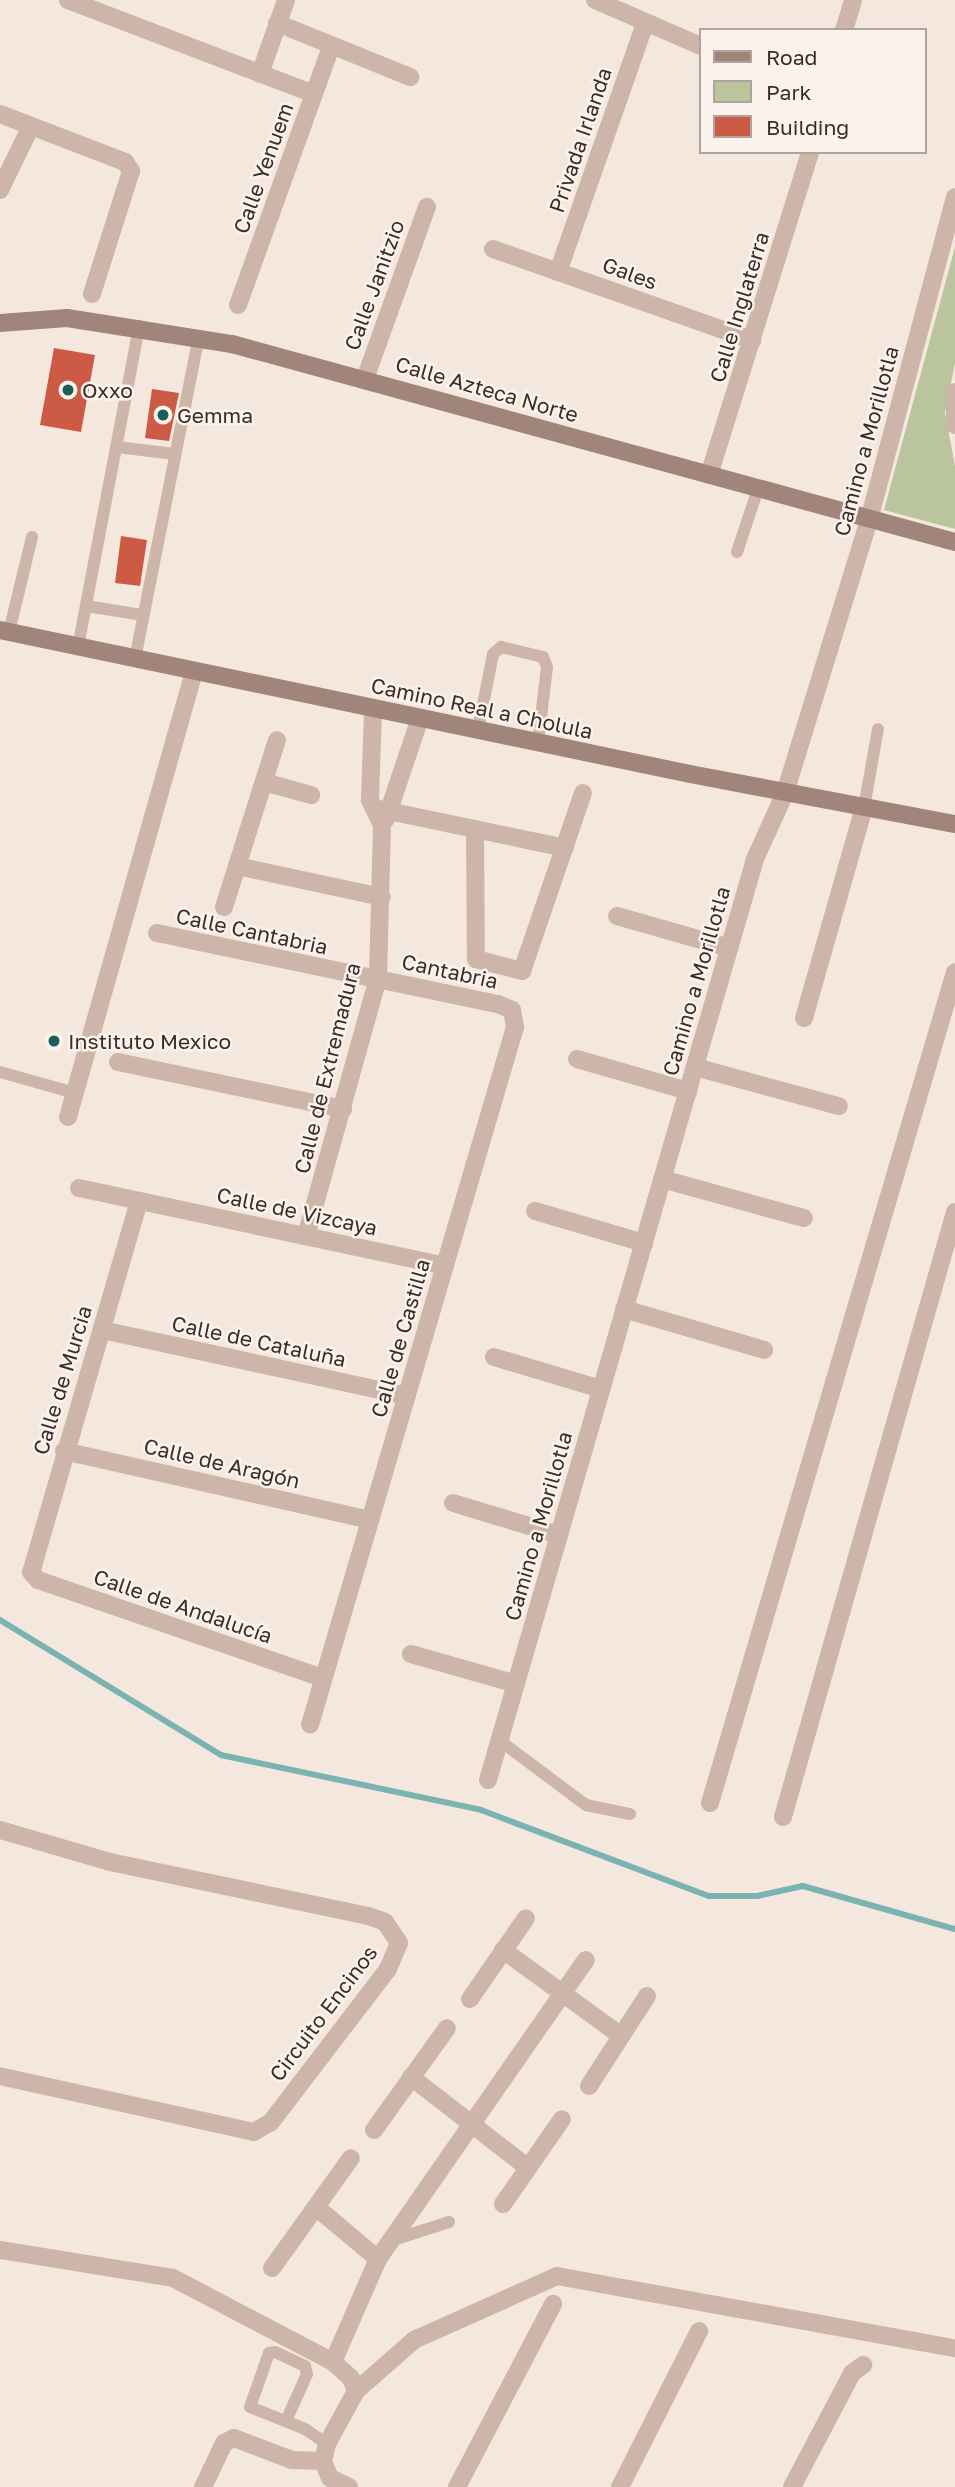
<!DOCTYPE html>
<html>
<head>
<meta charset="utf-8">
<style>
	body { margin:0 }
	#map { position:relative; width:955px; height:2487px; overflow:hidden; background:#f4e8de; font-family:"Golos Text",sans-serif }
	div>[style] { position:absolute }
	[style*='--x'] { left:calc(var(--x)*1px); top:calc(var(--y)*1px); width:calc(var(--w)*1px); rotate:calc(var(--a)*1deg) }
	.green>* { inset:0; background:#bac49d }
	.stream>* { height:6px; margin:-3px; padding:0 3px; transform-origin:3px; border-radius:3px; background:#7bb3b1 }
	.building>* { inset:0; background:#cc5a44 }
	.service>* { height:12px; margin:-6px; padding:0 6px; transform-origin:6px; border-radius:6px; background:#cdb6a9 }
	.minor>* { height:18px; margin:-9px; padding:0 9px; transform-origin:9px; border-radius:9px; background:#cdb6a9 }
	.tertiary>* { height:18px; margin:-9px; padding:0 9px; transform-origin:9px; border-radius:9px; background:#cdb6a9 }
	.secondary>* { height:18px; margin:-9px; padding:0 9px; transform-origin:9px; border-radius:9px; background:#a1857a }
	.dots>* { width:19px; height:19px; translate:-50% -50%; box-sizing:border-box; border:4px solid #fbf2eb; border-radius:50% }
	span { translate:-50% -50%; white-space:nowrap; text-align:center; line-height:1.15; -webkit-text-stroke:5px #fbf2eb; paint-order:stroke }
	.street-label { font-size:21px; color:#3a2d29 }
	.poi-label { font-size:21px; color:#3a2d29 }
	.left { translate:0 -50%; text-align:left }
	.legend { position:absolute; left:699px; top:28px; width:228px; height:126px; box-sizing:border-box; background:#fbf2eb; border:2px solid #aea39d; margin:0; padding:9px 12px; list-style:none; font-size:21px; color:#3a2d29 }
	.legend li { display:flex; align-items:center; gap:14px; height:35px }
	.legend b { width:35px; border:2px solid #aea39d }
</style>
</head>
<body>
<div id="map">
	<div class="green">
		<i style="clip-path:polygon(955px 247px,955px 363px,945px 413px,955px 466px,955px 529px,884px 510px)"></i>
	</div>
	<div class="stream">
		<i style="--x:0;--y:1620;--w:259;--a:31.4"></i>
		<i style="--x:221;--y:1755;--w:266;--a:11.9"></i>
		<i style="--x:481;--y:1810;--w:244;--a:20.7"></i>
		<i style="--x:709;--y:1896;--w:48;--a:0"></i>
		<i style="--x:757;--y:1896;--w:47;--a:-12.3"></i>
		<i style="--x:803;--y:1886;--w:158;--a:15.8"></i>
	</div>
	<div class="building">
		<i style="clip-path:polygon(54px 348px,95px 355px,81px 432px,40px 425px)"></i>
		<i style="clip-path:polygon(152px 389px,179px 393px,169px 441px,145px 438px)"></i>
		<i style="clip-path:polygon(121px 536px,147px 540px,140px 586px,115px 583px)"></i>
	</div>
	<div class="service">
		<i style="--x:117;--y:447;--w:58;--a:6.9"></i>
		<i style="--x:737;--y:552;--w:66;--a:-71.6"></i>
		<i style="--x:86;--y:606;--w:58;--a:9"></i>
		<i style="--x:9;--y:632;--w:98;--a:-76.4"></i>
		<i style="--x:78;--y:647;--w:327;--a:-79.2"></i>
		<i style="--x:135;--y:659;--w:328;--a:-78.8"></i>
		<i style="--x:478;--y:730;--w:77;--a:-78.8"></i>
		<i style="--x:493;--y:654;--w:11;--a:-41"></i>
		<i style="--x:501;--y:647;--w:43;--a:13.4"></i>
		<i style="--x:543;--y:657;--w:11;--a:68"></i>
		<i style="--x:547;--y:667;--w:77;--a:96.8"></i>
		<i style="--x:864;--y:808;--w:80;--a:-80"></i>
		<i style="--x:0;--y:1072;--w:78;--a:15.6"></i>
		<i style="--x:499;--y:1740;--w:109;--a:36.8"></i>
		<i style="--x:586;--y:1805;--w:45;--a:11.6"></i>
		<i style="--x:390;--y:2241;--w:62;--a:-17.9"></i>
		<i style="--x:286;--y:2421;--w:51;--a:-65.9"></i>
		<i style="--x:307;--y:2374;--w:8;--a:-104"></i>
		<i style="--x:305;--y:2366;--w:33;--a:-155"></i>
		<i style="--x:275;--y:2352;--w:6;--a:171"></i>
		<i style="--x:269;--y:2353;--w:57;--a:109.4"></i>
		<i style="--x:250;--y:2407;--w:59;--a:21.8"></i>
		<i style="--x:305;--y:2429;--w:27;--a:34"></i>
	</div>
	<div class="minor">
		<i style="--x:68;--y:0;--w:263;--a:20.9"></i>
		<i style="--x:595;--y:0;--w:116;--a:23.5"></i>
		<i style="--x:277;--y:23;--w:144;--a:22.1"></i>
		<i style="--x:844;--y:30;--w:31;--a:-73"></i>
		<i style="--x:260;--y:74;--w:78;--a:-70.6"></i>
		<i style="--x:0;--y:114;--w:134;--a:21"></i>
		<i style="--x:125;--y:162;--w:11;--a:56"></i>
		<i style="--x:131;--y:171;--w:129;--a:107.6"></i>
		<i style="--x:0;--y:190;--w:71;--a:-64.2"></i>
		<i style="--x:493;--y:249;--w:275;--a:19.4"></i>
		<i style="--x:558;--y:272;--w:264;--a:-70.7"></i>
		<i style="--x:238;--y:305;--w:275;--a:-70.2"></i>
		<i style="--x:365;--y:379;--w:183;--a:-70.2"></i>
		<i style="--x:709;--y:475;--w:338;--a:-72.6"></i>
		<i style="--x:264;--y:782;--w:49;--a:15.5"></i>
		<i style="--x:374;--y:808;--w:195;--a:11.8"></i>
		<i style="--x:386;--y:819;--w:107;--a:-71.4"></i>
		<i style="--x:475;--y:829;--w:130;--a:89.6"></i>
		<i style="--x:476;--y:959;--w:48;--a:14.6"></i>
		<i style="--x:522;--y:971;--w:188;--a:-71.1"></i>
		<i style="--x:237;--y:866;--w:148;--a:12.1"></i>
		<i style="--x:224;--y:907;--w:175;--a:-72.4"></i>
		<i style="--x:617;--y:916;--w:116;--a:15.9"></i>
		<i style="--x:157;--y:933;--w:348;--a:11.8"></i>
		<i style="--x:498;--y:1004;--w:15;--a:23"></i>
		<i style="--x:512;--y:1010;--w:17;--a:80"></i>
		<i style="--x:515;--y:1027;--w:727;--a:106.37"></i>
		<i style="--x:804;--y:1018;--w:218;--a:-74.1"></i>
		<i style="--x:577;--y:1059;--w:116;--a:16.1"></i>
		<i style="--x:118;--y:1062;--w:230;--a:11.8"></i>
		<i style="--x:695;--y:1067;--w:149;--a:15.2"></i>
		<i style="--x:68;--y:1117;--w:463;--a:-74.2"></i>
		<i style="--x:662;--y:1179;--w:147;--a:15.4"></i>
		<i style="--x:79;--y:1188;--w:374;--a:12"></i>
		<i style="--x:139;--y:1201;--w:386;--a:106.2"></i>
		<i style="--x:31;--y:1572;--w:11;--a:49"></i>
		<i style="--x:38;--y:1580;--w:301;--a:19"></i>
		<i style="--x:535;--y:1211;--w:114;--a:16.4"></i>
		<i style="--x:306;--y:1236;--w:268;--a:-74.4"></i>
		<i style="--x:378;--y:978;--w:153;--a:-88.5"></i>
		<i style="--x:382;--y:825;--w:28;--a:-116"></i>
		<i style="--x:370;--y:800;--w:91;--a:-88.1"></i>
		<i style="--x:624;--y:1309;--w:146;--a:16.3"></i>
		<i style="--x:102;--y:1330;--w:312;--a:12.2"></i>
		<i style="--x:494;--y:1357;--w:112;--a:16.7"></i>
		<i style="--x:64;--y:1451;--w:314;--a:12.7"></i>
		<i style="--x:453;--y:1503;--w:111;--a:16.8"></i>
		<i style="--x:411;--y:1654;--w:109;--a:15.9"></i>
		<i style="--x:488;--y:1780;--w:959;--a:-73.83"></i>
		<i style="--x:755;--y:859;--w:72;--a:-65.6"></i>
		<i style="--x:785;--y:793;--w:286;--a:-72.9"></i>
		<i style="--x:869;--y:520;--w:334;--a:-75.1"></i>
		<i style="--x:710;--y:1803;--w:866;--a:-73.57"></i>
		<i style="--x:783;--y:1817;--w:629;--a:-74.13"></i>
		<i style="--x:0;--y:1830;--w:115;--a:16.2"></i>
		<i style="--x:110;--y:1862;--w:264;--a:11.8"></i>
		<i style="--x:368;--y:1916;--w:18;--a:19"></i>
		<i style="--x:385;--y:1922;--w:25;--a:56"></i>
		<i style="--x:399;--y:1943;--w:28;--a:113"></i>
		<i style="--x:388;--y:1969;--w:193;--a:127.4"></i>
		<i style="--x:271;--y:2122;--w:20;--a:150"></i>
		<i style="--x:254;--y:2132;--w:260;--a:-167.6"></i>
		<i style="--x:503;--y:1950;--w:145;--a:36"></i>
		<i style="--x:470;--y:1999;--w:98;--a:-55.3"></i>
		<i style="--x:411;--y:2077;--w:147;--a:37.8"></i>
		<i style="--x:589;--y:2086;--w:107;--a:-57.2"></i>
		<i style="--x:374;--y:2130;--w:125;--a:-54.4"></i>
		<i style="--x:503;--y:2204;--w:103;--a:-55.2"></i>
		<i style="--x:316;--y:2207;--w:81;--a:40"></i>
		<i style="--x:272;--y:2268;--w:135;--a:-54.3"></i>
		<i style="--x:333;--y:2362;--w:112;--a:-66.4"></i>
		<i style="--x:378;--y:2259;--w:364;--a:-55.2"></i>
		<i style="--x:356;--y:2391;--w:77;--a:-41.3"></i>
		<i style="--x:414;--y:2340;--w:157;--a:-24.1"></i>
		<i style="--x:557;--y:2276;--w:404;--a:10.3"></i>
		<i style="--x:203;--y:2487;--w:49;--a:-64.5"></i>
		<i style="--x:224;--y:2443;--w:11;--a:-27"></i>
		<i style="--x:234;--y:2438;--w:62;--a:20.8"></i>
		<i style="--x:292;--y:2460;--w:31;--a:2"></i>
		<i style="--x:457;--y:2487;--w:207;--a:-62.3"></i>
		<i style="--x:620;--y:2487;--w:175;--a:-63.1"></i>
		<i style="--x:792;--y:2487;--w:129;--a:-62.2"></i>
		<i style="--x:852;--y:2373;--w:14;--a:-36"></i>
	</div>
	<div class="tertiary">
		<i style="--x:955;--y:392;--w:33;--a:90"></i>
		<i style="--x:0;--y:2250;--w:175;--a:9.2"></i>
		<i style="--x:173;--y:2278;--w:181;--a:27.7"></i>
		<i style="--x:333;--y:2362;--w:24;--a:42"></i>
		<i style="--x:351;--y:2378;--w:14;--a:69"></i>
		<i style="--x:356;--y:2391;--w:60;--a:118.7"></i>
		<i style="--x:327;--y:2444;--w:17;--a:103"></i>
		<i style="--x:323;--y:2461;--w:18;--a:68"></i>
		<i style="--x:330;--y:2478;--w:21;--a:25"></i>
	</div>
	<div class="secondary">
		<i style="--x:0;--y:323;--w:67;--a:-4.3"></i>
		<i style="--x:67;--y:318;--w:167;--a:9"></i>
		<i style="--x:232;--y:344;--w:750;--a:15.32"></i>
		<i style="--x:0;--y:630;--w:705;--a:11.79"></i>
		<i style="--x:690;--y:774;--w:270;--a:10.7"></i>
	</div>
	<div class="dots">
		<i style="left:68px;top:390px;background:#1c5e5d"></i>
		<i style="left:163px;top:415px;background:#1c5e5d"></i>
		<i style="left:54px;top:1041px;background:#1c5e5d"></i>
	</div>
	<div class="street-label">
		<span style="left:580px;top:140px;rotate:-71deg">Privada Irlanda</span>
		<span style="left:263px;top:168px;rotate:-70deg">Calle Yenuem</span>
		<span style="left:630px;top:273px;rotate:20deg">Gales</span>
		<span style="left:374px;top:285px;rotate:-70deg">Calle Janitzio</span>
		<span style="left:739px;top:307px;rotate:-73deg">Calle Inglaterra</span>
		<span style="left:487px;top:389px;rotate:16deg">Calle Azteca Norte</span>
		<span style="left:866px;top:441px;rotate:-75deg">Camino a Morillotla</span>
		<span style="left:482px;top:708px;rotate:12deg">Camino Real a Cholula</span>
		<span style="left:252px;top:931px;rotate:12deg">Calle Cantabria</span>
		<span style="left:450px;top:971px;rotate:12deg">Cantabria</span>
		<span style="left:696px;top:981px;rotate:-74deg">Camino a Morillotla</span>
		<span style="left:327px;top:1068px;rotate:-76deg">Calle de Extremadura</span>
		<span style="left:297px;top:1211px;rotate:12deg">Calle de Vizcaya</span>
		<span style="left:400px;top:1338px;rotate:-74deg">Calle de Castilla</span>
		<span style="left:259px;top:1341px;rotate:12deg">Calle de Cataluña</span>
		<span style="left:62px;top:1380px;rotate:-73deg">Calle de Murcia</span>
		<span style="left:222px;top:1463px;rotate:13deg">Calle de Aragón</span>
		<span style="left:538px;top:1526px;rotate:-74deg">Camino a Morillotla</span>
		<span style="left:183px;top:1606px;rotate:19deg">Calle de Andalucía</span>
		<span style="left:323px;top:2013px;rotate:-53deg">Circuito Encinos</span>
	</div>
	<div class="poi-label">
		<span class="left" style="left:82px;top:390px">Oxxo</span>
		<span class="left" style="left:177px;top:415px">Gemma</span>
		<span class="left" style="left:68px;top:1041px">Instituto Mexico</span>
	</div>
	<ul class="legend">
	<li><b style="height:9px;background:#a1857a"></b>Road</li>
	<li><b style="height:19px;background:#bac49d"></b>Park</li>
	<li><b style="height:19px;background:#cc5a44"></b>Building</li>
	</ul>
</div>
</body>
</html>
